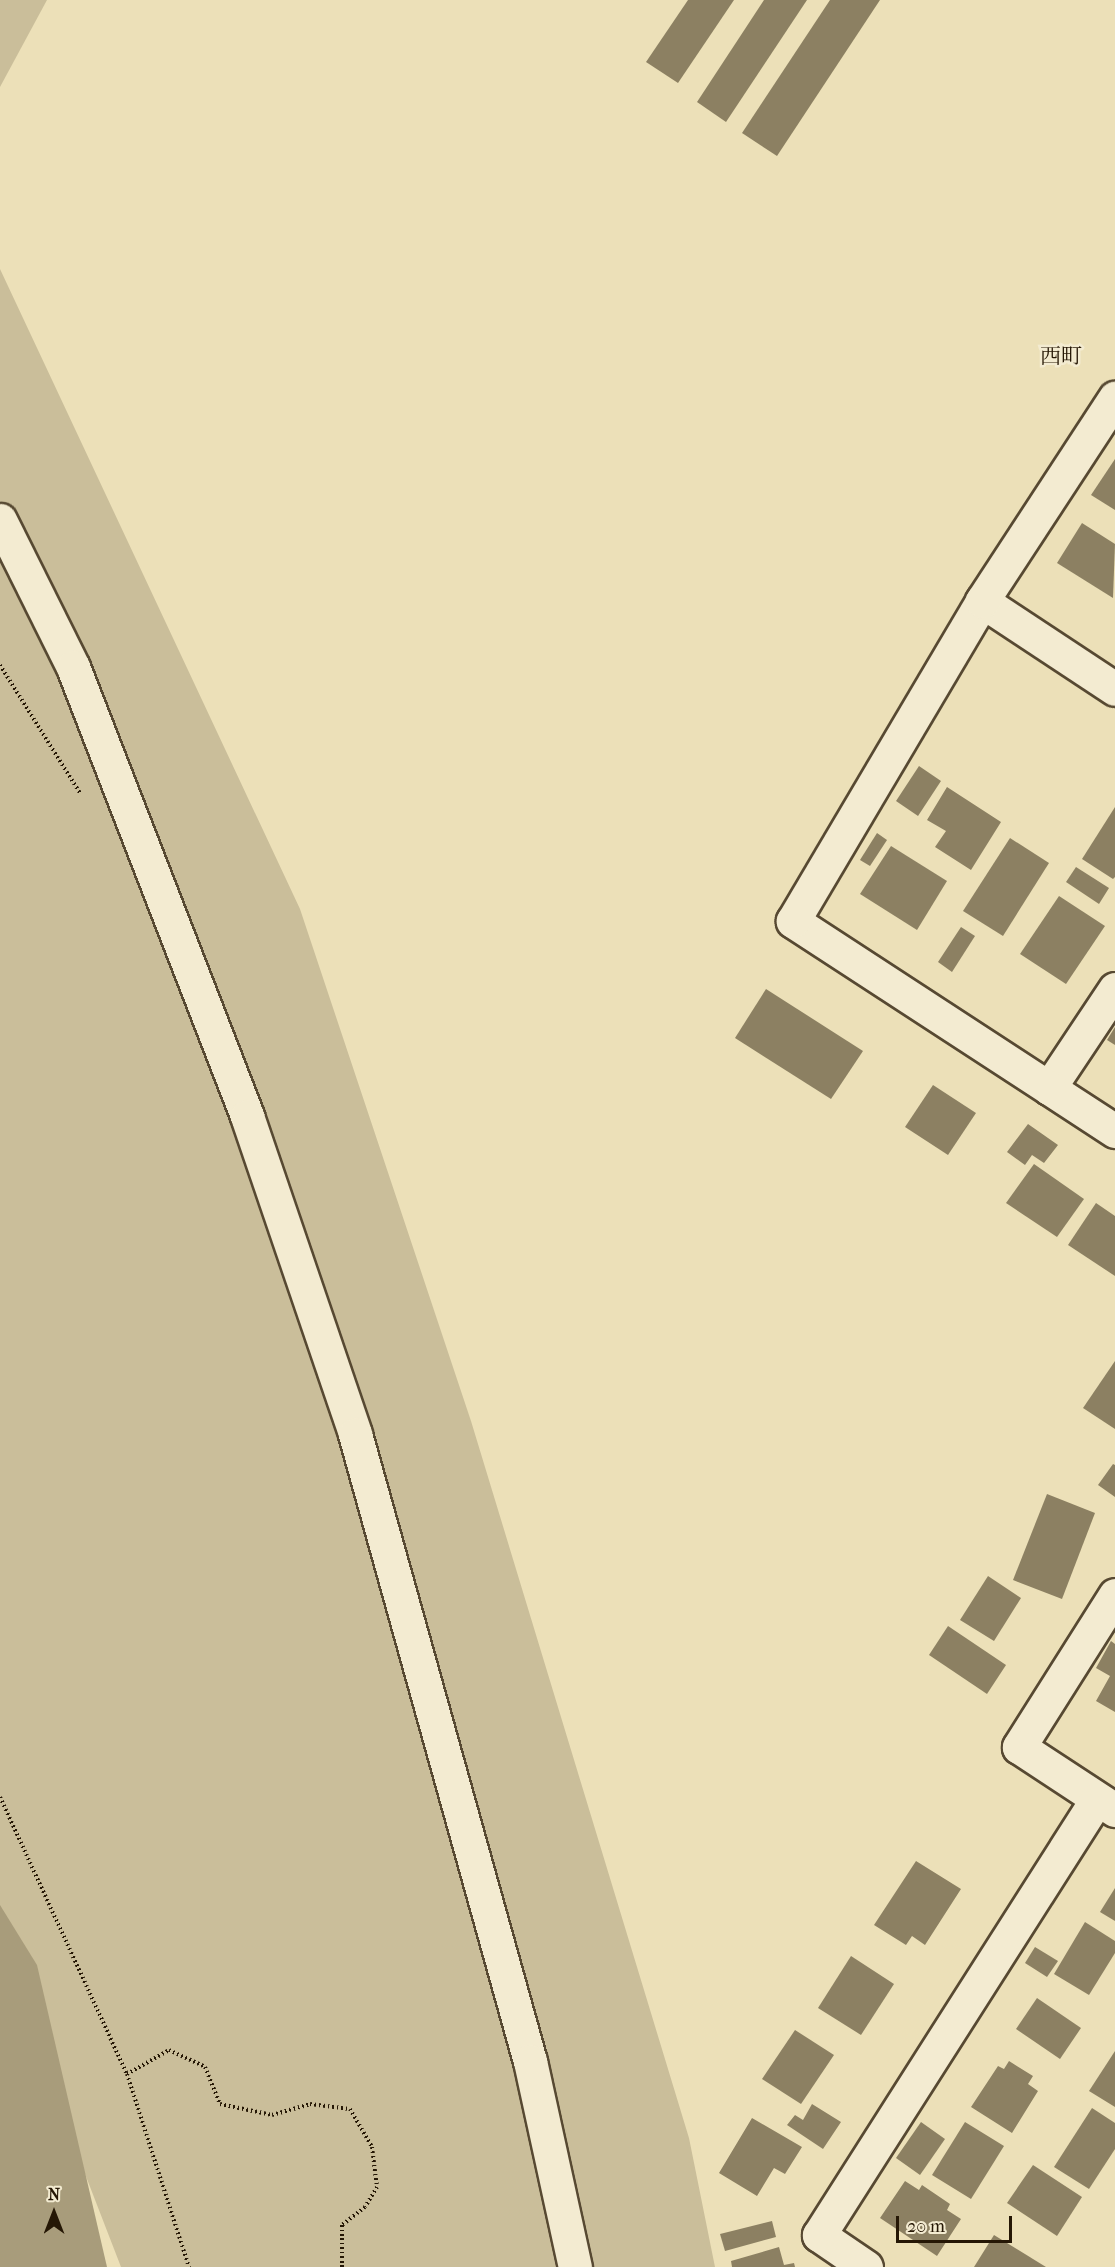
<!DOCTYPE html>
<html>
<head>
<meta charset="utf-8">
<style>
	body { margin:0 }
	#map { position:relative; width:1115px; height:2267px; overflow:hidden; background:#ece0b8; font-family:"IM FELL French Canon","Noto Serif JP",serif }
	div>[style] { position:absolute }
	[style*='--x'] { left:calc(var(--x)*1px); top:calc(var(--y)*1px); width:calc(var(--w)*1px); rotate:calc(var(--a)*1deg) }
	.green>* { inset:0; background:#cabe9a }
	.water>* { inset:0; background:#a89c7b }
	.building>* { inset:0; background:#8c8062 }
	.path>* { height:4px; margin-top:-2px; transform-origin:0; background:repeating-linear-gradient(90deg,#251705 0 1.5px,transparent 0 4.5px) }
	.roads { filter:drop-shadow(2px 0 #574932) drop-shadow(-2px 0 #574932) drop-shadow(0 2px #574932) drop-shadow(0 -2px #574932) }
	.street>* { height:33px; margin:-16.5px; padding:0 16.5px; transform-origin:16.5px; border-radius:16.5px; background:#f3ebd1 }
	span { translate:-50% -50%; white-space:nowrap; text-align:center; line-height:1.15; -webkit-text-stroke:5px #f3ebd1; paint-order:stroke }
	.quarter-label { font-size:21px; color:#251705 }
	.north { position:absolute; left:24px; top:2183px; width:60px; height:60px; -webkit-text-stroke:4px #f3ebd1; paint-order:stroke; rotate:0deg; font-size:16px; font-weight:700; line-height:24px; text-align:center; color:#251705 }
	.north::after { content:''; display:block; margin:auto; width:21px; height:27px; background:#251705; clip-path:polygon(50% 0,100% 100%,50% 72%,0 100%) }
	.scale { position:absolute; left:896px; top:2216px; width:116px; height:27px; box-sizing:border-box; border:3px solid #251705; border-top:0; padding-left:8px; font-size:18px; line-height:21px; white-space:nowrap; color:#251705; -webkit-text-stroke:4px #f3ebd1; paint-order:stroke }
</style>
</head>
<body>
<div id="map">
	<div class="green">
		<i style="clip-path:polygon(0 0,47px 0,0 87px)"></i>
		<i style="clip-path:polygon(0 269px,300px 909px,471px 1421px,689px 2138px,715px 2267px,121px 2267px,29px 2029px,0 1974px)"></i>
	</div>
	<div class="water">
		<i style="clip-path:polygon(0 1905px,37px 1965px,107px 2267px,0 2267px)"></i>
	</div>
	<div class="building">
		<i style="clip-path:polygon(688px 0,734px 0,678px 83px,646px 62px)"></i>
		<i style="clip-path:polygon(764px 0,807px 0,726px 122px,697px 102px)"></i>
		<i style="clip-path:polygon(830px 0,880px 0,777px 156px,742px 133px)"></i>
		<i style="clip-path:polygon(1115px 459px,1115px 510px,1091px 495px)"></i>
		<i style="clip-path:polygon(1082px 523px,1115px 544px,1113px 598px,1057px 563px)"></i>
		<i style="clip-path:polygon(919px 766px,941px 781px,918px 816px,896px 801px)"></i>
		<i style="clip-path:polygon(947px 787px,1001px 822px,971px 870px,935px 847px,946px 831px,927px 820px)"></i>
		<i style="clip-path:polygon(1115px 807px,1115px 877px,1113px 879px,1082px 859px)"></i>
		<i style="clip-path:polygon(877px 833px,887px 840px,870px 866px,860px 860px)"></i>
		<i style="clip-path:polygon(1010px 838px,1049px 863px,1003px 936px,963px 911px)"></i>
		<i style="clip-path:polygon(891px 846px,947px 881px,917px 930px,860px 894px)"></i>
		<i style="clip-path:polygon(1076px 867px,1109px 888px,1099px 904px,1066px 882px)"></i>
		<i style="clip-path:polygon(1059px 896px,1105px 926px,1066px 984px,1020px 954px)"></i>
		<i style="clip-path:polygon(961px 927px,975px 936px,952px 972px,938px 962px)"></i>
		<i style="clip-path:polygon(766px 989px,863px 1051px,831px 1099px,735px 1038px)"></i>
		<i style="clip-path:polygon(1115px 1027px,1115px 1045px,1107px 1040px)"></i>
		<i style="clip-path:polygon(933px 1085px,976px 1113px,948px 1155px,905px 1127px)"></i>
		<i style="clip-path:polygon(1028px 1124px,1058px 1145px,1044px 1163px,1032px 1155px,1025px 1165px,1007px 1152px)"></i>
		<i style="clip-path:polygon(1034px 1164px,1084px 1199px,1057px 1237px,1006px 1203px)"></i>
		<i style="clip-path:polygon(1096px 1203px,1115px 1216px,1115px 1276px,1068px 1245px)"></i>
		<i style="clip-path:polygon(1115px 1361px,1115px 1429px,1083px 1408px)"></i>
		<i style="clip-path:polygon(1113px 1464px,1115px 1465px,1115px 1497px,1098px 1485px)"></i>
		<i style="clip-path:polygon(1047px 1494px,1095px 1513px,1062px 1599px,1013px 1580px)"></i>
		<i style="clip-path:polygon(988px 1576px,1021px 1598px,994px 1641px,960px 1620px)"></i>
		<i style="clip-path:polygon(948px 1626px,1006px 1665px,987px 1694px,929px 1655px)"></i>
		<i style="clip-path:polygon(1111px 1641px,1115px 1644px,1115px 1712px,1096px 1701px,1110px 1676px,1096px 1668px)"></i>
		<i style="clip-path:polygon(916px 1861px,961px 1889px,925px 1945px,912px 1936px,906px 1945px,874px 1925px)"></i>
		<i style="clip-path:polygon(1115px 1888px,1115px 1921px,1100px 1912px)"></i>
		<i style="clip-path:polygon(1085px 1922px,1115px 1941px,1115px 1953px,1089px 1995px,1054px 1974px)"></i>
		<i style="clip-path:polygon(1035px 1947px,1058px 1961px,1047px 1977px,1025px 1963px)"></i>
		<i style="clip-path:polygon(851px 1956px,894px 1984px,861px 2035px,818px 2008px)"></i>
		<i style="clip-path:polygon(1037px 1998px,1081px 2028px,1060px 2059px,1016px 2029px)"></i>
		<i style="clip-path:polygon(795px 2030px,834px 2055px,801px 2104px,762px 2079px)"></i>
		<i style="clip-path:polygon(1115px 2051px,1115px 2107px,1089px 2091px)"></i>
		<i style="clip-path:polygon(1009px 2061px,1033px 2076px,1028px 2084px,1038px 2091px,1012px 2133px,971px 2107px,998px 2066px,1004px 2069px)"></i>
		<i style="clip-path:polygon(812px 2104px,841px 2122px,823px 2149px,787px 2125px,795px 2115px,803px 2120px)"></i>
		<i style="clip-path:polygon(1092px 2108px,1115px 2123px,1115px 2149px,1089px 2189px,1054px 2167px)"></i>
		<i style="clip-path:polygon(752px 2118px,802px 2147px,785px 2174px,774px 2168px,757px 2196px,719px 2173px)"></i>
		<i style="clip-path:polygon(921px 2122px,945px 2139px,920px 2175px,896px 2158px)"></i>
		<i style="clip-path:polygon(965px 2122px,1004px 2146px,971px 2199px,932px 2175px)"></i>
		<i style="clip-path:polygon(1033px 2165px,1082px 2197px,1057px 2236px,1007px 2203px)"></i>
		<i style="clip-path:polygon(905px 2181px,919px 2190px,922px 2185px,950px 2204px,947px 2210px,961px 2219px,937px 2256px,880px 2218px)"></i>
		<i style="clip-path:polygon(772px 2221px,776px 2237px,725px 2251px,720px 2234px)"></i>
		<i style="clip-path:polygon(994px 2235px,1046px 2267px,974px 2267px)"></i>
		<i style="clip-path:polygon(779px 2247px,784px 2265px,794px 2263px,795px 2267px,732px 2267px,731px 2261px)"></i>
	</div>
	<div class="path">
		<i style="--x:0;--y:665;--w:151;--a:58"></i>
		<i style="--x:0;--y:1797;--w:305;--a:65.4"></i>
		<i style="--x:127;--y:2074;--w:203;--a:72.2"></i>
		<i style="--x:127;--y:2074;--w:48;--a:-29.7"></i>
		<i style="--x:169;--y:2050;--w:40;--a:25"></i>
		<i style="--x:205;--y:2067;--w:40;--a:68"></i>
		<i style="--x:220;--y:2104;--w:53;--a:11.9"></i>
		<i style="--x:272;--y:2115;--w:40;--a:-16"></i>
		<i style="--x:310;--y:2104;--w:40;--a:7.1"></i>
		<i style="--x:350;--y:2109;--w:44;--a:59.9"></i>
		<i style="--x:372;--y:2147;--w:40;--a:82.9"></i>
		<i style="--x:377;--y:2187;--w:23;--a:121"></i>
		<i style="--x:365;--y:2207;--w:29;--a:142"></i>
		<i style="--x:342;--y:2225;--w:42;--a:90"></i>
	</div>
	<div class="roads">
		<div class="street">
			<i style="--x:0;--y:520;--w:164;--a:63.6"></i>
			<i style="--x:73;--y:667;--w:482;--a:68.8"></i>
			<i style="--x:247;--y:1116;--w:336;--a:71.2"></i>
			<i style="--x:355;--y:1434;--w:651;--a:74.41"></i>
			<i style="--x:530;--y:2061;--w:211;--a:77.7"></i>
			<i style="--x:982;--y:601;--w:159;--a:33.5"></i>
			<i style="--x:1115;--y:989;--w:119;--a:123.7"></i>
			<i style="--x:1049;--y:1088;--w:79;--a:33.1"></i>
			<i style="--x:1049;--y:1088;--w:306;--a:-146.9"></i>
			<i style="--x:793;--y:921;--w:372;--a:-59.4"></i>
			<i style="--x:982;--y:601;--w:243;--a:-56.8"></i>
			<i style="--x:1115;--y:1595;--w:180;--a:122.3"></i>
			<i style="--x:1019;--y:1747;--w:115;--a:33.3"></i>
			<i style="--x:866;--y:2267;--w:57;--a:-145.8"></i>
			<i style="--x:819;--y:2235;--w:517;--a:-57.48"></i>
		</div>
	</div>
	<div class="quarter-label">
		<span style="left:1061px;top:356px">西町</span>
	</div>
	<div class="north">N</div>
	<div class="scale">20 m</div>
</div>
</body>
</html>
